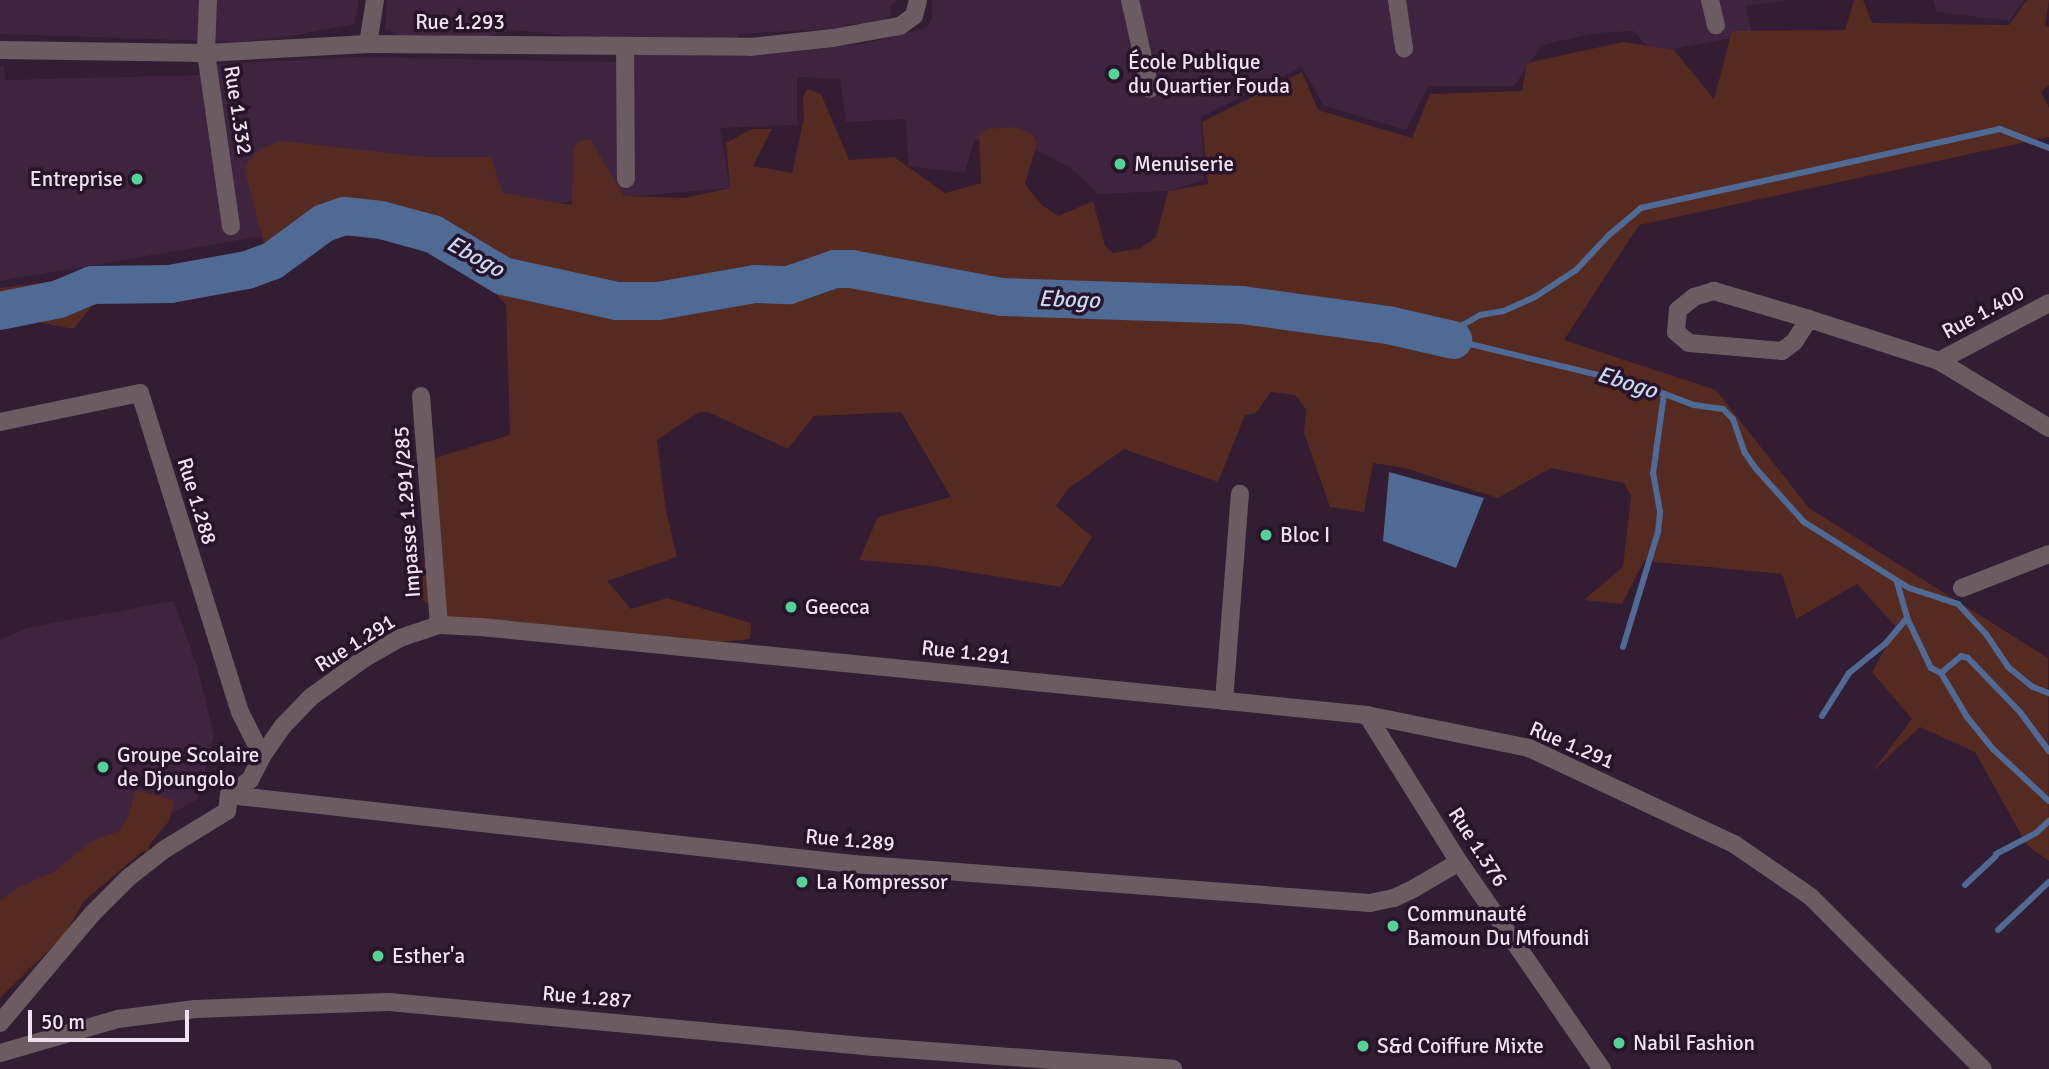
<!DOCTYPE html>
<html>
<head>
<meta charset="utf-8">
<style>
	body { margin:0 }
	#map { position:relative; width:2049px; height:1069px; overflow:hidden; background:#321d32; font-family:Signika,sans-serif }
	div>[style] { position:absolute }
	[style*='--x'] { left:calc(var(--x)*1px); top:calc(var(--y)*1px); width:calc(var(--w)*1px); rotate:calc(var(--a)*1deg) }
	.built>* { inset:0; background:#3e243e }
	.green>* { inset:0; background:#552a21 }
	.water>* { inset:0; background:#4e6a95 }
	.stream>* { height:6px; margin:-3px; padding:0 3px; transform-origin:3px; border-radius:3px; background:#4e6a95 }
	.river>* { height:38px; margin:-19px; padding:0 19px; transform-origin:19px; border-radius:19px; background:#4e6a95 }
	.minor>* { height:18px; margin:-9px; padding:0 9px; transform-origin:9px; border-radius:9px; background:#6c5c61 }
	.dots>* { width:19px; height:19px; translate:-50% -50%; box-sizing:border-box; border:4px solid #281428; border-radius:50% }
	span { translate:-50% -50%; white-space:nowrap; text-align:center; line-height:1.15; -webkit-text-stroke:7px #281428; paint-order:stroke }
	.street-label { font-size:21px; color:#f0e2f0 }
	.poi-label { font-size:21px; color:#f0e2f0 }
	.left { translate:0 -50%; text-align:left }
	.right { translate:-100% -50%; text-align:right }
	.water-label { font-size:23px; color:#c6d8f4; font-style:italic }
	.scale { position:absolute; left:28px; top:1010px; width:161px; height:32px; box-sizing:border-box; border:4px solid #f0e2f0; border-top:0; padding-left:9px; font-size:21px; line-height:24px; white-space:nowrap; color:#f0e2f0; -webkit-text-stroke:5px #281428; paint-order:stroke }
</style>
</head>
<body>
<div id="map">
	<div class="built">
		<i style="clip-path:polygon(0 0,359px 0,355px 24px,287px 37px,237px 42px,0 34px)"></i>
		<i style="clip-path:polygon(387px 0,897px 0,891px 5px,892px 15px,881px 21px,863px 25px,848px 24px,845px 28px,739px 34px,738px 41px,587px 38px,515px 30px,487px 36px,398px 35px,385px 29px)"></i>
		<i style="clip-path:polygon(932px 0,1788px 0,1746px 6px,1752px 34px,1652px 53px,1634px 31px,1597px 33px,1542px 45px,1514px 86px,1428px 86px,1406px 130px,1324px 106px,1302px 67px,1201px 117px,1204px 180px,1168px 191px,1098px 194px,1071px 168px,1025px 144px,974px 140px,965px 173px,908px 166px,906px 119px,846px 122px,840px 79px,797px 77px,797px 125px,720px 128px,730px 188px,500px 208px,439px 162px,281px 233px,0 281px,0 66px,4px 66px,5px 80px,199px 75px,200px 66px,216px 64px,357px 57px,617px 62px,620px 54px,756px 56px,867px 43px,926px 28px,932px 19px)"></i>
		<i style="clip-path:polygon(1933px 0,2024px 0,2010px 21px,1936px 12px)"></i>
		<i style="clip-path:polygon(174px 601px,197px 666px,214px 735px,198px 799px,151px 825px,0 928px,0 640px,26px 628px)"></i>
	</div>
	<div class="green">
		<i style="clip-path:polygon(1854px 0,1863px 0,1872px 23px,2009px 25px,2027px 0,2049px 0,2045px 25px,2049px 27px,2049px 85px,2041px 92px,2049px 108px,2049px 137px,1639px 225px,1564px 340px,1716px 390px,1809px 508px,2048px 658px,2049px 861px,2027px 845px,1975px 752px,1920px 727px,1872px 772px,1912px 719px,1872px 672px,1897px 628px,1857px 584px,1796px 619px,1782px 574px,1644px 561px,1622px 604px,1584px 600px,1623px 567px,1631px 496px,1624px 483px,1551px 468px,1498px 498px,1405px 468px,1373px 463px,1364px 512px,1330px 507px,1304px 433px,1306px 409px,1295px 395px,1271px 392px,1256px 413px,1245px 415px,1218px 482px,1124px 449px,1068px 489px,1056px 506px,1092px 537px,1061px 587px,932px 566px,859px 560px,878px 517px,951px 497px,901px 412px,814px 416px,788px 449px,708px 412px,699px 412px,657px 440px,666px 511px,677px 557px,607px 581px,631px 609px,667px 598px,751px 623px,750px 639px,721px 642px,481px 627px,441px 619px,421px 597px,435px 458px,510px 435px,506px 304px,460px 261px,344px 223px,258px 278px,214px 291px,101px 295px,73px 329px,14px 317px,0 322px,0 288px,237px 259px,264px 243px,245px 172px,247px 163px,261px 149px,280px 141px,425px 157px,491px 157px,503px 193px,572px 205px,573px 147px,580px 141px,590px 139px,624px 196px,684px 198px,730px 188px,726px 143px,752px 129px,772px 129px,753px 166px,792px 173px,804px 118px,803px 98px,807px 89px,821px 94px,849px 160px,894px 157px,945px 193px,981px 183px,979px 136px,987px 129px,1016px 127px,1033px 135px,1037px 144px,1025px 183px,1030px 191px,1042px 205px,1058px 216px,1093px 201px,1105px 246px,1113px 253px,1141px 248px,1156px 237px,1168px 191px,1208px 184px,1202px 122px,1302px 72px,1318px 110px,1412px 138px,1430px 94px,1522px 91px,1527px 63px,1623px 42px,1674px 50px,1714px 99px,1732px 31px,1845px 30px)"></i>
		<i style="clip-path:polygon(135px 790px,174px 800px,169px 821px,150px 844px,147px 854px,144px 850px,84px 901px,65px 934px,0 998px,0 901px,15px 889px,55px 871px,92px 841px,119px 831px,129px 815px)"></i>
	</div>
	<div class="water">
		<i style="clip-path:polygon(1389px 472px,1484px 498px,1456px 568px,1383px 541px)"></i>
	</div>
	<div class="stream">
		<i style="--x:2049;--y:148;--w:53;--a:-158.8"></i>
		<i style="--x:2000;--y:129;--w:368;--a:167.6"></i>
		<i style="--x:1641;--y:208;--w:42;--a:139.8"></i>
		<i style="--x:1609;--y:235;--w:48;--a:133.3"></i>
		<i style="--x:1576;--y:270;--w:49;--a:146.6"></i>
		<i style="--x:1535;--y:297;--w:35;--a:156"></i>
		<i style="--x:1503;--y:311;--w:23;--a:170"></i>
		<i style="--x:1480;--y:315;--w:20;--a:150"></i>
		<i style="--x:1463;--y:325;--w:18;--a:124"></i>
		<i style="--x:1453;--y:340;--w:192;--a:13.5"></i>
		<i style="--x:1640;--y:385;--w:58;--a:20.3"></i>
		<i style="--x:1694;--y:405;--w:29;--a:8"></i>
		<i style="--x:1723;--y:409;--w:14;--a:45"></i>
		<i style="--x:1733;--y:419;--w:36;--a:71"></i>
		<i style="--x:1745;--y:453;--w:21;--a:55"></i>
		<i style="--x:1757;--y:470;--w:70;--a:47.9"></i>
		<i style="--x:1804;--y:522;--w:124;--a:32.2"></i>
		<i style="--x:1909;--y:588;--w:52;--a:18.1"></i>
		<i style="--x:1958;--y:604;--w:41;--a:47"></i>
		<i style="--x:1986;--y:634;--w:40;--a:56"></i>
		<i style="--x:2008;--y:667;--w:32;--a:39"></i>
		<i style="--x:2033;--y:687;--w:17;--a:21"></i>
		<i style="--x:1897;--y:582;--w:37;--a:74"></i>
		<i style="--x:1907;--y:618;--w:55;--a:64.4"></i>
		<i style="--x:1931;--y:668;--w:11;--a:27"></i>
		<i style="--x:1941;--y:673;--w:51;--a:59.4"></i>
		<i style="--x:1967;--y:717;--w:41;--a:50.9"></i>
		<i style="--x:1993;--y:749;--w:76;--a:42.9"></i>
		<i style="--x:1623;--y:647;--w:120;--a:-73.1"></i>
		<i style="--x:1658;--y:532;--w:20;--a:-84"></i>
		<i style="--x:1660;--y:512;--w:39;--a:-100"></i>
		<i style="--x:1653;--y:474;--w:81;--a:-82.2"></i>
		<i style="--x:1941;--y:673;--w:26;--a:-40"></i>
		<i style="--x:1961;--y:656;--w:7;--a:16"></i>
		<i style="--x:1968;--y:658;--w:75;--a:46.1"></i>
		<i style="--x:2020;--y:712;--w:49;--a:53.4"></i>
		<i style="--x:1822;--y:716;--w:51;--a:-57.9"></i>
		<i style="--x:1849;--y:673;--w:48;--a:-39"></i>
		<i style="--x:1886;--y:643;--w:33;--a:-50"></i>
		<i style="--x:1996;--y:854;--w:45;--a:-27.7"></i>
		<i style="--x:2036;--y:833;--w:18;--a:-43"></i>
		<i style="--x:1965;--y:885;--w:42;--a:-43.1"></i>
		<i style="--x:1998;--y:930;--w:70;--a:-43.3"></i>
	</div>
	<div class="river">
		<i style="--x:0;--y:311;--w:60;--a:-11.5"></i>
		<i style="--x:59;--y:299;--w:36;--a:-23"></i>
		<i style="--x:92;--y:285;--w:78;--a:-0.7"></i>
		<i style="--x:170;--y:284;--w:78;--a:-10.3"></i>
		<i style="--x:247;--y:270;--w:27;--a:-20"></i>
		<i style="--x:272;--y:261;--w:64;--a:-36.2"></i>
		<i style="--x:324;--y:223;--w:21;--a:-19"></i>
		<i style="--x:344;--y:216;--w:37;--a:6"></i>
		<i style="--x:381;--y:220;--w:54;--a:15.1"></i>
		<i style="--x:433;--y:234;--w:82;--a:31"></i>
		<i style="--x:503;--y:276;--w:117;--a:12.4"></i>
		<i style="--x:617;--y:301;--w:41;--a:0"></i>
		<i style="--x:658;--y:301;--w:98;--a:-9.9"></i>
		<i style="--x:755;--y:284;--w:34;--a:2"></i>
		<i style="--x:789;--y:285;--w:49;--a:-19.2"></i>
		<i style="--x:835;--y:269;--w:16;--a:0"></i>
		<i style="--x:851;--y:269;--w:154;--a:10.5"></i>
		<i style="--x:1002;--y:297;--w:240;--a:1.9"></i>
		<i style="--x:1242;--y:305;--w:147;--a:7.8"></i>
		<i style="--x:1388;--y:325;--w:67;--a:13"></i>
	</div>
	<div class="minor">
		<i style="--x:208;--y:0;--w:53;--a:92.2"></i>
		<i style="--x:206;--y:53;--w:175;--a:81.8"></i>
		<i style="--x:1130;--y:0;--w:91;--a:77.3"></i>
		<i style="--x:1397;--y:0;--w:49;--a:81.7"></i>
		<i style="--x:1710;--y:0;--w:26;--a:77"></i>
		<i style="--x:368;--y:44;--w:45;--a:-81"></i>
		<i style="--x:625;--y:46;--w:133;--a:89.6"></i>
		<i style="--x:0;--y:50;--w:206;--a:0.8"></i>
		<i style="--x:206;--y:53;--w:162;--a:-3.2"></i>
		<i style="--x:368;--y:44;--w:382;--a:0.4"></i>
		<i style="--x:750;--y:47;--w:83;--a:-6.2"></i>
		<i style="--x:833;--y:38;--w:68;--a:-10.2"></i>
		<i style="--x:900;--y:26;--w:17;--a:-36"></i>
		<i style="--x:914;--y:16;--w:16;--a:-76"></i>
		<i style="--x:1809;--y:319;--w:27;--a:123"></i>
		<i style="--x:1794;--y:342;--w:15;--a:143"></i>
		<i style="--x:1782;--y:351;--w:93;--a:-175.1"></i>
		<i style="--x:1689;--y:343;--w:17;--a:-140"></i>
		<i style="--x:1676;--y:332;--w:22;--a:-85"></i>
		<i style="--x:1678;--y:310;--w:21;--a:-39"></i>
		<i style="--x:1694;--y:297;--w:21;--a:-17"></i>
		<i style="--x:1714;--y:291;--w:99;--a:16.4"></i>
		<i style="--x:1809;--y:319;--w:137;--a:17.9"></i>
		<i style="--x:1939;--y:361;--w:129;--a:31.3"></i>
		<i style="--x:1939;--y:361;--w:124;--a:-27.8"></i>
		<i style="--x:421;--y:396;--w:230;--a:85.5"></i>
		<i style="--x:0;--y:422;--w:143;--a:-11.7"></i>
		<i style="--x:140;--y:393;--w:334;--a:72.6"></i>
		<i style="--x:240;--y:712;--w:49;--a:63.4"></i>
		<i style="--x:1962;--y:588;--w:93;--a:-21.3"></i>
		<i style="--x:1224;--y:701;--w:208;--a:-85.6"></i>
		<i style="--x:1367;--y:715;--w:173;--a:58"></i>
		<i style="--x:1459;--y:862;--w:252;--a:55.4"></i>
		<i style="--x:229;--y:795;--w:628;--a:6.31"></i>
		<i style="--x:853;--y:864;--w:518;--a:4.31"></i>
		<i style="--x:1370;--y:903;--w:25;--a:-12"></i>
		<i style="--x:1394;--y:898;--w:21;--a:-25"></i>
		<i style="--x:1413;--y:889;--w:53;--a:-30.4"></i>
		<i style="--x:0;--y:1023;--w:144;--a:-49.8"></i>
		<i style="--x:93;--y:913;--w:49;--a:-45"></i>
		<i style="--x:128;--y:878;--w:47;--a:-38.1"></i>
		<i style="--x:165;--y:849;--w:73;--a:-31.5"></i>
		<i style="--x:227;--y:811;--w:16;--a:-83"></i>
		<i style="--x:229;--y:795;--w:26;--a:-36"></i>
		<i style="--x:250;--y:780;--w:27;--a:-63"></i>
		<i style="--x:262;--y:756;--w:37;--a:-55"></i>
		<i style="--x:283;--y:726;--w:40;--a:-46"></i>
		<i style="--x:311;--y:697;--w:67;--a:-35.8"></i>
		<i style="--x:365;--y:658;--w:40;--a:-29.7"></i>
		<i style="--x:400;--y:638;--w:41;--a:-18.4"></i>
		<i style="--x:439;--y:625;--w:42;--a:2.7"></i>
		<i style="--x:481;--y:627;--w:890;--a:5.67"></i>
		<i style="--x:1367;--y:715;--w:165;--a:11.5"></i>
		<i style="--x:1529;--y:748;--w:226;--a:25.1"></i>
		<i style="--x:1734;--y:844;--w:93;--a:34.5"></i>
		<i style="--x:1811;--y:897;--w:243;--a:45"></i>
		<i style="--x:0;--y:1053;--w:123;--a:-16.1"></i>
		<i style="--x:118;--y:1019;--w:78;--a:-7.4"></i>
		<i style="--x:195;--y:1009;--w:194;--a:-2.1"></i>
		<i style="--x:389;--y:1002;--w:475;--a:5.3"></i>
		<i style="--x:862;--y:1046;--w:312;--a:4.2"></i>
	</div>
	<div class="dots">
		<i style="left:1114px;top:74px;background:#53d396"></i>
		<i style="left:1120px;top:164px;background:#53d396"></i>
		<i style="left:137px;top:179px;background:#53d396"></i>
		<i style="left:1266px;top:535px;background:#53d396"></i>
		<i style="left:791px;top:607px;background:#53d396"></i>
		<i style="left:103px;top:767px;background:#53d396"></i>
		<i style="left:802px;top:882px;background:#53d396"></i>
		<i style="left:1393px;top:926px;background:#53d396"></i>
		<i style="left:378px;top:956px;background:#53d396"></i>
		<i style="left:1619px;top:1043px;background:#53d396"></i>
		<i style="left:1363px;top:1046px;background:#53d396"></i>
	</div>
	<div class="street-label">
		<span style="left:460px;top:22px">Rue 1.293</span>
		<span style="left:238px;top:110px;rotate:81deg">Rue 1.332</span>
		<span style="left:1983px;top:312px;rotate:-28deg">Rue 1.400</span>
		<span style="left:197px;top:501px;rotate:73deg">Rue 1.288</span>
		<span style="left:407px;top:512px;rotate:-94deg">Impasse 1.291/285</span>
		<span style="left:355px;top:643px;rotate:-32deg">Rue 1.291</span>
		<span style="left:966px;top:652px;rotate:6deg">Rue 1.291</span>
		<span style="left:1572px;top:745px;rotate:23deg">Rue 1.291</span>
		<span style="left:850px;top:840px;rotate:5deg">Rue 1.289</span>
		<span style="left:1478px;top:847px;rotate:57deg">Rue 1.376</span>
		<span style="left:587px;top:997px;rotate:5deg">Rue 1.287</span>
	</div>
	<div class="poi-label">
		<span class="left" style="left:1128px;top:74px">École Publique<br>du Quartier Fouda</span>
		<span class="left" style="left:1134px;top:164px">Menuiserie</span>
		<span class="right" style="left:123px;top:179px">Entreprise</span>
		<span class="left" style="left:1280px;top:535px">Bloc I</span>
		<span class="left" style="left:805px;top:607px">Geecca</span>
		<span class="left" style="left:117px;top:767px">Groupe Scolaire<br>de Djoungolo</span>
		<span class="left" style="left:816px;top:882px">La Kompressor</span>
		<span class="left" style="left:1407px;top:926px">Communauté<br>Bamoun Du Mfoundi</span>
		<span class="left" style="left:392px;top:956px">Esther'a</span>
		<span class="left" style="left:1633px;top:1043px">Nabil Fashion</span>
		<span class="left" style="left:1377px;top:1046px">S&amp;d Coiffure Mixte</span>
	</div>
	<div class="water-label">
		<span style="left:475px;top:257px;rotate:29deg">Ebogo</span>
		<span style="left:1069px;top:300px;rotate:2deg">Ebogo</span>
		<span style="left:1627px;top:383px;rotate:17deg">Ebogo</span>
	</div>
	<div class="scale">50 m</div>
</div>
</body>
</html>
